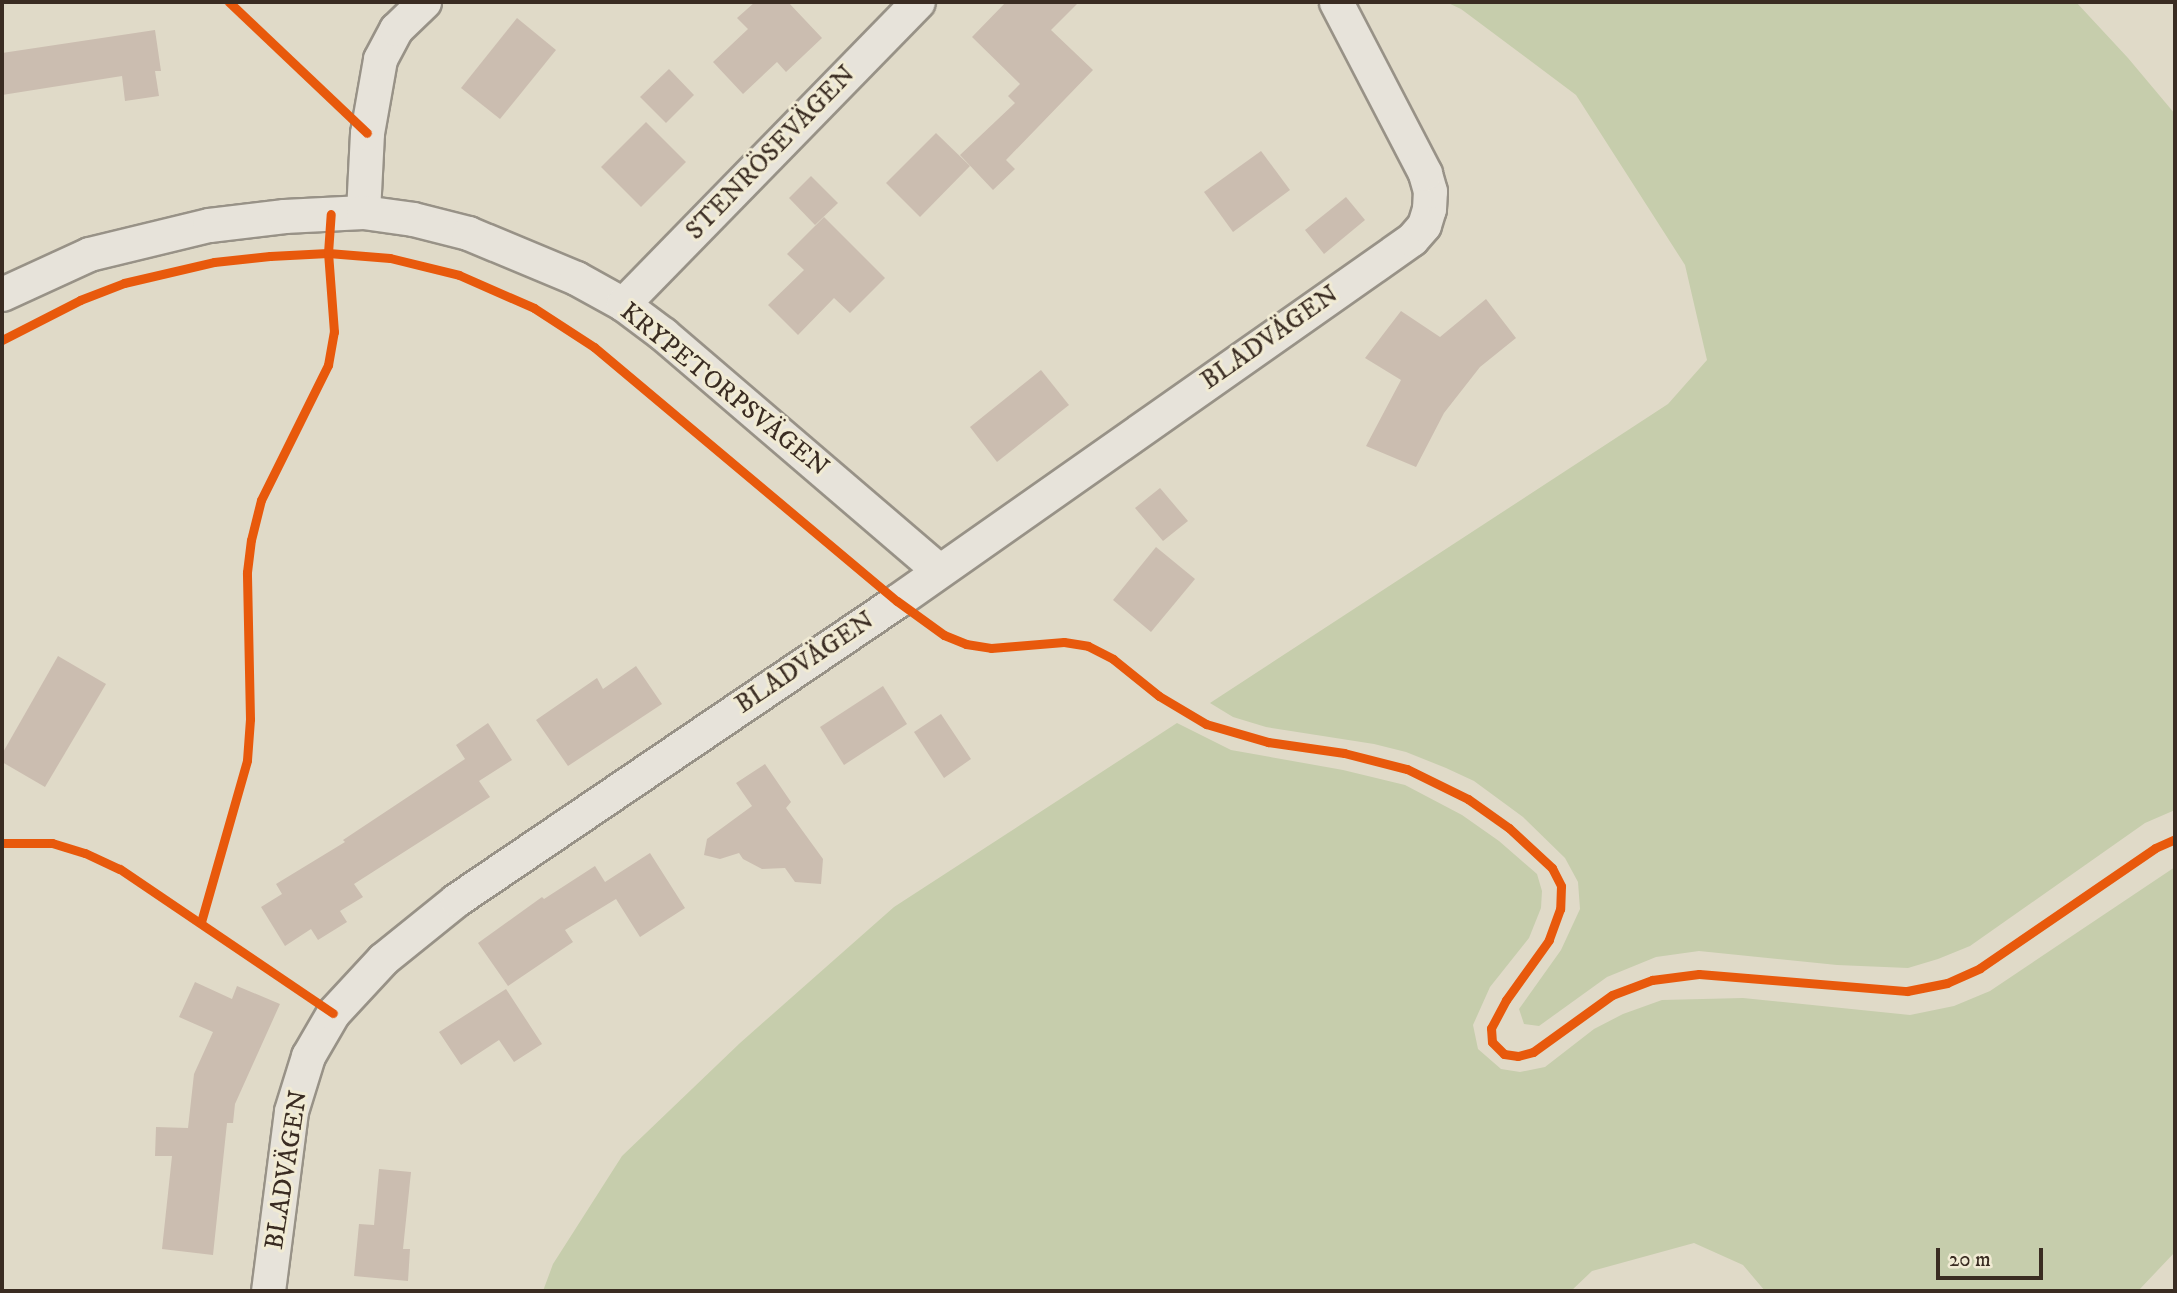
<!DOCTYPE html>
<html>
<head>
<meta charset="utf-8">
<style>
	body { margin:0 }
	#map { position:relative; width:2177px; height:1293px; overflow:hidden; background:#e0dac8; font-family:"IM FELL DW Pica",serif }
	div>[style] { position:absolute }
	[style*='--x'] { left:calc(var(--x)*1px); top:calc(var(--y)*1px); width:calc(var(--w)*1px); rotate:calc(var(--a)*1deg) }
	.green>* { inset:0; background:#c6cdac }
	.building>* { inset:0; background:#cbbdb0 }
	.roads { filter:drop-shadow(2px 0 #989287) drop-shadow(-2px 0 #989287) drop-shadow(0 2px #989287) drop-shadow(0 -2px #989287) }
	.minor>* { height:33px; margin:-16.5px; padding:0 16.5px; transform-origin:16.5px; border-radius:16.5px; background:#e7e3da }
	.cycleway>* { height:9px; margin:-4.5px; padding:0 4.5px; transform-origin:4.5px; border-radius:4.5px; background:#e8590c }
	span { translate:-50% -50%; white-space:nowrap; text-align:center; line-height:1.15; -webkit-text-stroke:6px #f1ebd4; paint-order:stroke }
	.street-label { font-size:26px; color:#3a2c22 }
	.frame { position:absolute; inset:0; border:4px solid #3a2c22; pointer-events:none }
	.scale { position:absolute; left:1936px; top:1248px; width:107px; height:32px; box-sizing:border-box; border:4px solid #3a2c22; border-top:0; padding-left:9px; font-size:21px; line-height:24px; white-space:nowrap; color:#3a2c22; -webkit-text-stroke:5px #f1ebd4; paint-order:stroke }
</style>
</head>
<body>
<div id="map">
	<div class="green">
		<i style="clip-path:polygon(1446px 2px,2076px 2px,2128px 58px,2175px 114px,2175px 810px,2145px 823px,1970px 946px,1938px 959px,1908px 968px,1837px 965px,1699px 951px,1656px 957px,1607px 977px,1539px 1026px,1524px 1024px,1519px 1009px,1561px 950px,1580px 909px,1578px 882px,1565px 858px,1523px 817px,1474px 781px,1446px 768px,1406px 752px,1374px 744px,1266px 727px,1233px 717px,1210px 703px,1668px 404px,1707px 360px,1685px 265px,1576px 95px,1461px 9px)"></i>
		<i style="clip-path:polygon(1177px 723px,1231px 750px,1343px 770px,1405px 785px,1462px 815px,1499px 841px,1537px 874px,1542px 891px,1541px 908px,1529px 938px,1490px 987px,1473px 1025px,1478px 1049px,1501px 1069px,1520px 1072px,1545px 1067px,1594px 1029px,1623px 1014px,1662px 1000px,1743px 998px,1910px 1015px,1954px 1006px,1990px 991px,2175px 867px,2175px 1252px,2138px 1291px,1765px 1291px,1743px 1265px,1694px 1243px,1592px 1271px,1571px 1291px,543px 1291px,553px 1264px,622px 1156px,740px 1043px,894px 907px)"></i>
	</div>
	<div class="building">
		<i style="clip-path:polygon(755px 2px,788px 2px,822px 38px,786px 72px,777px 62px,743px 94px,713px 62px,748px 29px,737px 18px)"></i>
		<i style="clip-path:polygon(1006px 2px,1079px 2px,1051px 30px,1093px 70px,1006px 160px,1015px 169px,993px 190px,960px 155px,1015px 103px,1008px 96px,1020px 84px,972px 37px)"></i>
		<i style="clip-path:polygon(517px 18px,556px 50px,500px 119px,461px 88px)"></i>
		<i style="clip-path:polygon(155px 30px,161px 71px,155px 71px,159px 96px,125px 101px,122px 76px,2px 95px,2px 53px)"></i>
		<i style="clip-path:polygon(669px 69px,694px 95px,666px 123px,640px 97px)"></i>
		<i style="clip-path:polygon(646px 122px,686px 162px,641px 207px,601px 167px)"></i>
		<i style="clip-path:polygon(936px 133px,970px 166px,920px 217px,886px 183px)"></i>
		<i style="clip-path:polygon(1261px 151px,1290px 190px,1233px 232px,1204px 192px)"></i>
		<i style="clip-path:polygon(811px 176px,838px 203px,815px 225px,789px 198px)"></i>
		<i style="clip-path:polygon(1346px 197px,1365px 220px,1324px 254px,1305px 230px)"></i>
		<i style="clip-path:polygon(824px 217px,885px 278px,850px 313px,834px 298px,798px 335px,768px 305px,804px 270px,787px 254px)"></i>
		<i style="clip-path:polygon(1486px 299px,1516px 338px,1480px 367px,1444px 413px,1416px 467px,1366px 446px,1401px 380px,1365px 358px,1401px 311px,1440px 337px)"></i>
		<i style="clip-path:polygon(1041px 370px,1069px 405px,997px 462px,970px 427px)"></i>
		<i style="clip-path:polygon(1160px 488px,1188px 521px,1163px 541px,1135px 508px)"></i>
		<i style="clip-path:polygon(1156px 547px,1195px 579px,1151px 632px,1113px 600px)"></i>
		<i style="clip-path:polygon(58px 656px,106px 684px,45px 787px,2px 762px,2px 754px)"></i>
		<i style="clip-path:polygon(636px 666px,662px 704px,568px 766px,536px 720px,597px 678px,603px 689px)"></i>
		<i style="clip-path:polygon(883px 686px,907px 724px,844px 765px,820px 727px)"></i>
		<i style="clip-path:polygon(941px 714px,971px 759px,944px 778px,914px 732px)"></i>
		<i style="clip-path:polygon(488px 723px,512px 760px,479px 781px,490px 797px,354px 884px,363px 897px,340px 911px,347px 922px,318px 940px,311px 929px,285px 946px,261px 907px,282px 894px,276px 884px,345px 842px,343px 840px,465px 759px,456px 745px)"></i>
		<i style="clip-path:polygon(765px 764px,791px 802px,786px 808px,823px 859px,821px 884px,795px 882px,785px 868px,762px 869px,743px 859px,739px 853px,720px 859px,704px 855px,707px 839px,752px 806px,736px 783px)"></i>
		<i style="clip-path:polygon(650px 853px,685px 908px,640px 937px,616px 899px,565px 930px,573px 942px,508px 986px,478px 943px,542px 897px,544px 899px,595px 866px,605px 882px)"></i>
		<i style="clip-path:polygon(195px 982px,232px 999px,237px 986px,280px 1004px,235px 1104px,233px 1123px,227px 1123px,213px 1255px,162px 1249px,172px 1156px,155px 1156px,156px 1127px,188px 1128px,194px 1074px,213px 1032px,179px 1017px)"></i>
		<i style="clip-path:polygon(506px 989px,542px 1044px,514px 1062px,499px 1040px,461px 1065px,439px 1032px)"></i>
		<i style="clip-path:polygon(379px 1169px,411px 1172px,403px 1249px,410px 1249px,408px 1281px,354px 1276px,359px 1224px,374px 1225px)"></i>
	</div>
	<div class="roads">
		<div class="minor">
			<i style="--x:363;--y:212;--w:79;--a:-87.1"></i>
			<i style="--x:367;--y:133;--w:75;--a:-80"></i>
			<i style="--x:380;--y:59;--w:34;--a:-62"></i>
			<i style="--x:396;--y:29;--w:39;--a:-44"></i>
			<i style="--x:2;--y:294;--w:96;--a:-24.7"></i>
			<i style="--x:89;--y:254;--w:123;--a:-13.6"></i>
			<i style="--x:209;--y:225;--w:76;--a:-6.8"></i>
			<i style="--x:284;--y:216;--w:79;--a:-2.9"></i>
			<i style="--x:363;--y:212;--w:50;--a:8"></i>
			<i style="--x:413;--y:219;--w:57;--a:14.3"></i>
			<i style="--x:468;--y:233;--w:117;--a:22.6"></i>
			<i style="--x:576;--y:278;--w:54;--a:29"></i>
			<i style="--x:623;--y:304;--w:50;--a:36.9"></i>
			<i style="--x:663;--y:334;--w:362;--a:40.6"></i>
			<i style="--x:623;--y:304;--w:422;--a:-45.7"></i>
			<i style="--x:268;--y:1291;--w:181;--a:-82.7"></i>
			<i style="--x:291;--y:1111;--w:58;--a:-72.8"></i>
			<i style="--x:308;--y:1056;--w:50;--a:-59.8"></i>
			<i style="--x:333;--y:1013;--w:74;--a:-47.2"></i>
			<i style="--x:383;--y:959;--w:94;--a:-38.9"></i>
			<i style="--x:456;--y:900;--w:533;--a:-34.14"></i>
			<i style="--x:897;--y:601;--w:629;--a:-35.1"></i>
			<i style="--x:1412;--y:239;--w:18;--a:-49"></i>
			<i style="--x:1424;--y:225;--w:17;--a:-73"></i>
			<i style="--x:1429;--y:209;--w:18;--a:-87"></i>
			<i style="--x:1430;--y:191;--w:19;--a:-106"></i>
			<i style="--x:1425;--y:173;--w:193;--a:-117.5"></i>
		</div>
	</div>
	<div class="cycleway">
		<i style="--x:229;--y:2;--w:190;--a:43.5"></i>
		<i style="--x:2;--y:340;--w:88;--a:-27.1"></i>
		<i style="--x:80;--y:300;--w:47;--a:-21.1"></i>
		<i style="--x:124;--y:283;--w:92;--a:-13.1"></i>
		<i style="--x:214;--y:262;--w:56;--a:-6.1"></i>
		<i style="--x:270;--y:256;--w:58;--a:-3"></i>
		<i style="--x:328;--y:253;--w:62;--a:4.6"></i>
		<i style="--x:390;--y:258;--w:71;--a:13.8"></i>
		<i style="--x:459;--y:275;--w:82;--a:23.7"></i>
		<i style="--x:534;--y:308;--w:72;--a:33"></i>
		<i style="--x:594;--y:347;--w:395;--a:40"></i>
		<i style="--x:897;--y:601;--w:58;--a:35.9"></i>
		<i style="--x:944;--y:635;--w:24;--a:22"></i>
		<i style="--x:966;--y:644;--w:25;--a:9"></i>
		<i style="--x:991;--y:648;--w:73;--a:-4.7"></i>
		<i style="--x:1064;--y:642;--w:24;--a:9"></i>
		<i style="--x:1088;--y:646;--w:28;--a:27"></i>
		<i style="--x:1113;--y:659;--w:59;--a:38.8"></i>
		<i style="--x:1159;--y:696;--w:55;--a:30.8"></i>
		<i style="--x:1206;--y:724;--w:65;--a:16.2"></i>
		<i style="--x:1268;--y:742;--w:77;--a:8.2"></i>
		<i style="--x:1344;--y:753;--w:65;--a:14.3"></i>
		<i style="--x:1407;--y:769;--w:68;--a:26.2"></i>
		<i style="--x:1468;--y:799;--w:50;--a:35.3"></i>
		<i style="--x:1509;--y:828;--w:59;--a:42.9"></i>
		<i style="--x:1552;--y:868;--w:20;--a:63"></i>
		<i style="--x:1561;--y:886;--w:23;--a:92"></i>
		<i style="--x:1560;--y:909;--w:33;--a:110"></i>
		<i style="--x:1549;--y:940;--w:74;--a:125.6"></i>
		<i style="--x:1506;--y:1000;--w:32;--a:118"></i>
		<i style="--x:1491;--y:1028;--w:14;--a:86"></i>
		<i style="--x:1492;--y:1042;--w:17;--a:45"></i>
		<i style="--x:1504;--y:1054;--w:14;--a:8"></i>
		<i style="--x:1518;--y:1056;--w:16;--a:-15"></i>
		<i style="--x:1533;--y:1052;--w:97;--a:-35.8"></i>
		<i style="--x:1612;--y:995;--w:43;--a:-20.6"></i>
		<i style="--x:1652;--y:980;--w:47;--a:-7.3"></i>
		<i style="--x:1699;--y:974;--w:209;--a:4.7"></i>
		<i style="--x:1907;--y:991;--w:41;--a:-11.3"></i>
		<i style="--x:1947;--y:983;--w:36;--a:-24"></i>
		<i style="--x:1980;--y:968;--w:212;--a:-34.4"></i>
		<i style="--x:2155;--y:848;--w:22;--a:-24"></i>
		<i style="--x:2;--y:843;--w:50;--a:0"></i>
		<i style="--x:52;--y:843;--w:34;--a:17"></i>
		<i style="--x:85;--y:853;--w:38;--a:25"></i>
		<i style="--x:120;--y:869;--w:257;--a:34.1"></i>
		<i style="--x:201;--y:922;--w:168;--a:-74.1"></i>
		<i style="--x:247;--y:760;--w:41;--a:-85.8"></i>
		<i style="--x:250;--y:719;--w:147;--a:-91.2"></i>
		<i style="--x:247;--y:572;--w:32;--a:-83"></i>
		<i style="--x:251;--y:540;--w:41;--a:-76"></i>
		<i style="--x:261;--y:500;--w:151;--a:-63.6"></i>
		<i style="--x:328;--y:365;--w:34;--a:-80"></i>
		<i style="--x:334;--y:332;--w:79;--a:-94.3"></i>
		<i style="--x:328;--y:253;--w:39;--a:-86"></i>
	</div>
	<div class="street-label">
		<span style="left:771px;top:153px;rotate:-46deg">STENRÖSEVÄGEN</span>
		<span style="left:1270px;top:338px;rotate:-35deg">BLADVÄGEN</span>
		<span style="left:724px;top:390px;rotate:39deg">KRYPETORPSVÄGEN</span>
		<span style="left:805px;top:663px;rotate:-34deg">BLADVÄGEN</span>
		<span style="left:287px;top:1170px;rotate:-81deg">BLADVÄGEN</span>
	</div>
	<div class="frame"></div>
	<div class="scale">20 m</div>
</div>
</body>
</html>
